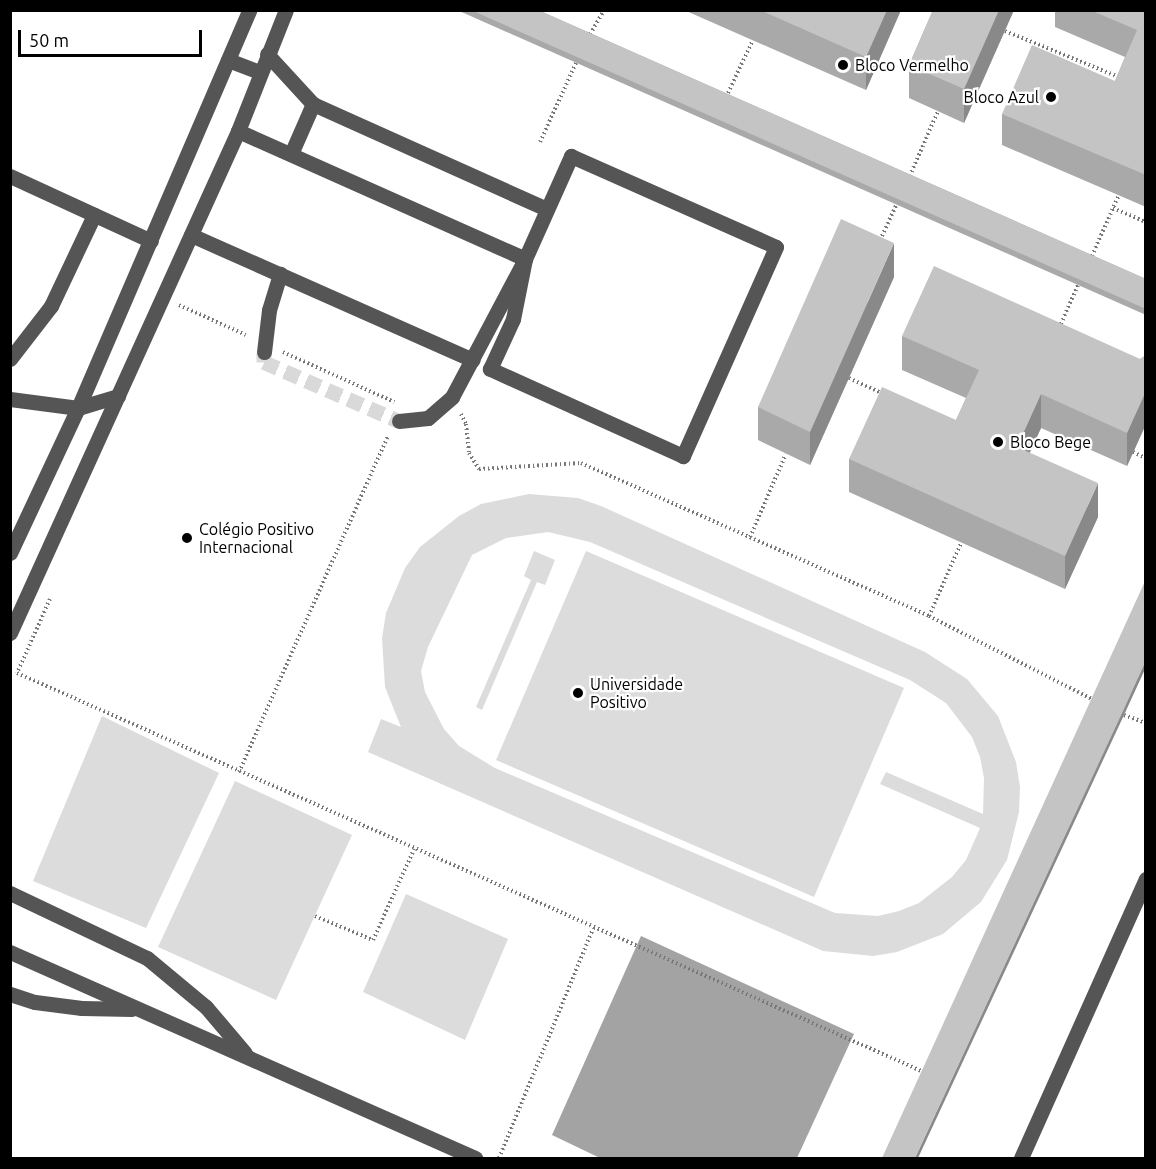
<!DOCTYPE html>
<html>
<head>
<meta charset="utf-8">
<style>
	body { margin:0 }
	#map { position:relative; width:1156px; height:1169px; overflow:hidden; background:#fff; font-family:Ubuntu,sans-serif }
	div>[style] { position:absolute }
	[style*='--x'] { left:calc(var(--x)*1px); top:calc(var(--y)*1px); width:calc(var(--w)*1px); rotate:calc(var(--a)*1deg) }
	.green>* { inset:0; background:#dcdcdc }
	.water>* { inset:0; background:#a3a3a3 }
	.minor-tunnel>* { height:15px; margin-top:-7.5px; transform-origin:0; background:repeating-linear-gradient(90deg,#d9d9d9 0 15px,transparent 0 23px) }
	.path>* { height:4px; margin-top:-2px; transform-origin:0; background:repeating-linear-gradient(90deg,#777 0 1.5px,transparent 0 4.5px) }
	.minor>* { height:15px; margin:-7.5px; padding:0 7.5px; transform-origin:7.5px; border-radius:7.5px; background:#555 }
	.wall>* { inset:0; background:#a9a9a9 }
	.shaded-wall>* { inset:0; background:#898989 }
	.building>* { inset:0; background:#c4c4c4 }
	.dots>* { width:16px; height:16px; translate:-50% -50%; box-sizing:border-box; border:3px solid #fff; border-radius:50% }
	span { translate:-50% -50%; white-space:nowrap; text-align:center; line-height:1.15; -webkit-text-stroke:4.5px #fff; paint-order:stroke }
	.poi-label { font-size:16px; color:#000 }
	.left { translate:0 -50%; text-align:left }
	.right { translate:-100% -50%; text-align:right }
	.frame { position:absolute; inset:0; border:12px solid #000; pointer-events:none }
	.scale { position:absolute; left:18px; top:30px; width:184px; height:27px; box-sizing:border-box; border:3px solid #000; border-top:0; padding-left:8px; font-size:18px; line-height:21px; white-space:nowrap; color:#000; -webkit-text-stroke:4px #fff; paint-order:stroke }
</style>
</head>
<body>
<div id="map">
	<div class="green">
		<i style="clip-path:polygon(evenodd,529px 494px,578px 498px,601px 506px,925px 652px,967px 679px,998px 716px,1016px 762px,1020px 787px,1019px 812px,1007px 860px,981px 902px,943px 934px,897px 952px,873px 956px,823px 951px,368px 752px,381px 719px,401px 727px,385px 687px,382px 638px,386px 613px,405px 568px,420px 547px,459px 516px,481px 504px,529px 494px,548px 532px,590px 542px,910px 680px,946px 703px,972px 737px,980px 757px,984px 778px,983px 814px,886px 772px,880px 784px,980px 828px,966px 860px,952px 877px,919px 903px,899px 911px,878px 916px,835px 913px,495px 768px,459px 746px,444px 729px,425px 692px,421px 671px,428px 647px,472px 555px,506px 538px,548px 532px)"></i>
		<i style="clip-path:polygon(534px 551px,555px 560px,545px 585px,537px 582px,482px 710px,476px 707px,531px 580px,524px 576px)"></i>
		<i style="clip-path:polygon(586px 551px,904px 688px,814px 897px,496px 760px)"></i>
		<i style="clip-path:polygon(102px 716px,219px 773px,146px 928px,33px 881px)"></i>
		<i style="clip-path:polygon(235px 781px,352px 835px,276px 1000px,158px 947px)"></i>
		<i style="clip-path:polygon(406px 894px,508px 939px,465px 1040px,363px 992px)"></i>
	</div>
	<div class="water">
		<i style="clip-path:polygon(641px 936px,854px 1034px,797px 1158px,600px 1158px,552px 1135px)"></i>
	</div>
	<div class="minor-tunnel">
		<i style="--x:264;--y:352;--w:10;--a:90"></i>
		<i style="--x:264;--y:362;--w:147;--a:23.6"></i>
	</div>
	<div class="path">
		<i style="--x:1005;--y:31;--w:123;--a:22"></i>
		<i style="--x:588;--y:38;--w:32;--a:-60"></i>
		<i style="--x:726;--y:97;--w:63;--a:-64.7"></i>
		<i style="--x:540;--y:142;--w:87;--a:-65.5"></i>
		<i style="--x:908;--y:180;--w:75;--a:-66.5"></i>
		<i style="--x:1113;--y:208;--w:36;--a:23"></i>
		<i style="--x:880;--y:240;--w:38;--a:-65"></i>
		<i style="--x:1090;--y:260;--w:71;--a:-66"></i>
		<i style="--x:179;--y:305;--w:73;--a:24.1"></i>
		<i style="--x:1059;--y:328;--w:47;--a:-66.2"></i>
		<i style="--x:283;--y:352;--w:122;--a:24.2"></i>
		<i style="--x:849;--y:378;--w:38;--a:25"></i>
		<i style="--x:461;--y:414;--w:11;--a:63"></i>
		<i style="--x:466;--y:424;--w:29;--a:84"></i>
		<i style="--x:469;--y:453;--w:19;--a:58"></i>
		<i style="--x:479;--y:469;--w:102;--a:-3.4"></i>
		<i style="--x:581;--y:463;--w:380;--a:23.7"></i>
		<i style="--x:929;--y:616;--w:185;--a:27"></i>
		<i style="--x:1133;--y:452;--w:14;--a:25"></i>
		<i style="--x:750;--y:537;--w:90;--a:-66.6"></i>
		<i style="--x:50;--y:599;--w:81;--a:114"></i>
		<i style="--x:17;--y:673;--w:991;--a:23.75"></i>
		<i style="--x:929;--y:616;--w:80;--a:-66.3"></i>
		<i style="--x:1124;--y:715;--w:23;--a:20"></i>
		<i style="--x:239;--y:772;--w:368;--a:-66.1"></i>
		<i style="--x:315;--y:916;--w:63;--a:22.5"></i>
		<i style="--x:373;--y:940;--w:100;--a:-65.7"></i>
		<i style="--x:499;--y:1158;--w:248;--a:-67.7"></i>
	</div>
	<div class="minor">
		<i style="--x:267;--y:54;--w:68;--a:47.4"></i>
		<i style="--x:313;--y:104;--w:256;--a:24.2"></i>
		<i style="--x:228;--y:60;--w:33;--a:21"></i>
		<i style="--x:238;--y:131;--w:314;--a:24"></i>
		<i style="--x:291;--y:154;--w:55;--a:-66.3"></i>
		<i style="--x:10;--y:176;--w:155;--a:24.7"></i>
		<i style="--x:191;--y:235;--w:308;--a:23.9"></i>
		<i style="--x:264;--y:352;--w:42;--a:-83.2"></i>
		<i style="--x:269;--y:310;--w:38;--a:-73"></i>
		<i style="--x:10;--y:359;--w:67;--a:-52.3"></i>
		<i style="--x:51;--y:306;--w:101;--a:-64.7"></i>
		<i style="--x:10;--y:399;--w:69;--a:7.5"></i>
		<i style="--x:78;--y:408;--w:433;--a:-66.7"></i>
		<i style="--x:399;--y:421;--w:29;--a:-6"></i>
		<i style="--x:428;--y:418;--w:32;--a:-41"></i>
		<i style="--x:452;--y:397;--w:156;--a:-62.1"></i>
		<i style="--x:525;--y:259;--w:113;--a:-65.9"></i>
		<i style="--x:571;--y:156;--w:224;--a:23.9"></i>
		<i style="--x:776;--y:247;--w:229;--a:114"></i>
		<i style="--x:683;--y:456;--w:212;--a:-155.7"></i>
		<i style="--x:490;--y:369;--w:55;--a:-65.3"></i>
		<i style="--x:513;--y:319;--w:61;--a:-78.7"></i>
		<i style="--x:10;--y:553;--w:160;--a:-64.9"></i>
		<i style="--x:78;--y:408;--w:42;--a:-16.7"></i>
		<i style="--x:10;--y:633;--w:551;--a:-65.57"></i>
		<i style="--x:238;--y:131;--w:130;--a:-68.4"></i>
		<i style="--x:10;--y:893;--w:152;--a:25.4"></i>
		<i style="--x:147;--y:958;--w:77;--a:39.7"></i>
		<i style="--x:206;--y:1007;--w:60;--a:49.7"></i>
		<i style="--x:10;--y:952;--w:509;--a:23.89"></i>
		<i style="--x:10;--y:994;--w:26;--a:18"></i>
		<i style="--x:35;--y:1002;--w:47;--a:7.3"></i>
		<i style="--x:82;--y:1008;--w:50;--a:1.1"></i>
		<i style="--x:1021;--y:1158;--w:306;--a:-65.9"></i>
	</div>
	<div class="wall">
		<i style="clip-path:polygon(457px 10px,538px 10px,1146px 279px,1146px 315px)"></i>
		<i style="clip-path:polygon(684px 10px,901px 10px,866px 90px)"></i>
		<i style="clip-path:polygon(933px 10px,1014px 10px,964px 123px,909px 98px,909px 65px)"></i>
		<i style="clip-path:polygon(1055px 10px,1146px 10px,1146px 207px,1002px 145px,1002px 114px,1115px 81px,1125px 57px,1055px 27px)"></i>
		<i style="clip-path:polygon(894px 277px,810px 465px,758px 440px,758px 407px)"></i>
		<i style="clip-path:polygon(902px 336px,1140px 359px,1146px 355px,1146px 424px,1127px 466px,1041px 428px,1029px 453px,1098px 517px,1065px 589px,849px 492px,849px 459px,956px 420px,966px 398px,902px 370px)"></i>
	</div>
	<div class="shaded-wall">
		<i style="clip-path:polygon(887px 10px,901px 10px,866px 90px,866px 57px)"></i>
		<i style="clip-path:polygon(999px 10px,1014px 10px,964px 123px,964px 89px)"></i>
		<i style="clip-path:polygon(894px 243px,894px 277px,810px 465px,810px 432px)"></i>
		<i style="clip-path:polygon(1146px 391px,1146px 424px,1127px 466px,1127px 433px)"></i>
		<i style="clip-path:polygon(1041px 394px,1041px 428px,1017px 481px,1017px 447px)"></i>
		<i style="clip-path:polygon(1098px 483px,1098px 517px,1065px 589px,1065px 556px)"></i>
		<i style="clip-path:polygon(1146px 660px,1146px 667px,1124px 715px,918px 1158px,915px 1158px)"></i>
	</div>
	<div class="building">
		<i style="clip-path:polygon(471px 10px,538px 10px,1146px 279px,1146px 309px)"></i>
		<i style="clip-path:polygon(760px 10px,887px 10px,866px 57px)"></i>
		<i style="clip-path:polygon(933px 10px,999px 10px,964px 89px,909px 65px)"></i>
		<i style="clip-path:polygon(1090px 10px,1146px 10px,1146px 175px,1002px 114px,1032px 45px,1115px 81px,1137px 30px)"></i>
		<i style="clip-path:polygon(841px 219px,894px 243px,810px 432px,758px 407px)"></i>
		<i style="clip-path:polygon(934px 266px,1140px 359px,1146px 355px,1146px 391px,1127px 433px,1041px 394px,1017px 447px,1098px 483px,1065px 556px,849px 459px,882px 387px,956px 420px,979px 370px,902px 336px)"></i>
		<i style="clip-path:polygon(1146px 579px,1146px 660px,1124px 709px,915px 1158px,882px 1158px)"></i>
	</div>
	<div class="dots">
		<i style="left:843px;top:65px;background:#000"></i>
		<i style="left:1051px;top:97px;background:#000"></i>
		<i style="left:998px;top:442px;background:#000"></i>
		<i style="left:187px;top:538px;background:#000"></i>
		<i style="left:578px;top:693px;background:#000"></i>
	</div>
	<div class="poi-label">
		<span class="left" style="left:855px;top:65px">Bloco Vermelho</span>
		<span class="right" style="left:1039px;top:97px">Bloco Azul</span>
		<span class="left" style="left:1010px;top:442px">Bloco Bege</span>
		<span class="left" style="left:199px;top:538px">Colégio Positivo<br>Internacional</span>
		<span class="left" style="left:590px;top:693px">Universidade<br>Positivo</span>
	</div>
	<div class="frame"></div>
	<div class="scale">50 m</div>
</div>
</body>
</html>
